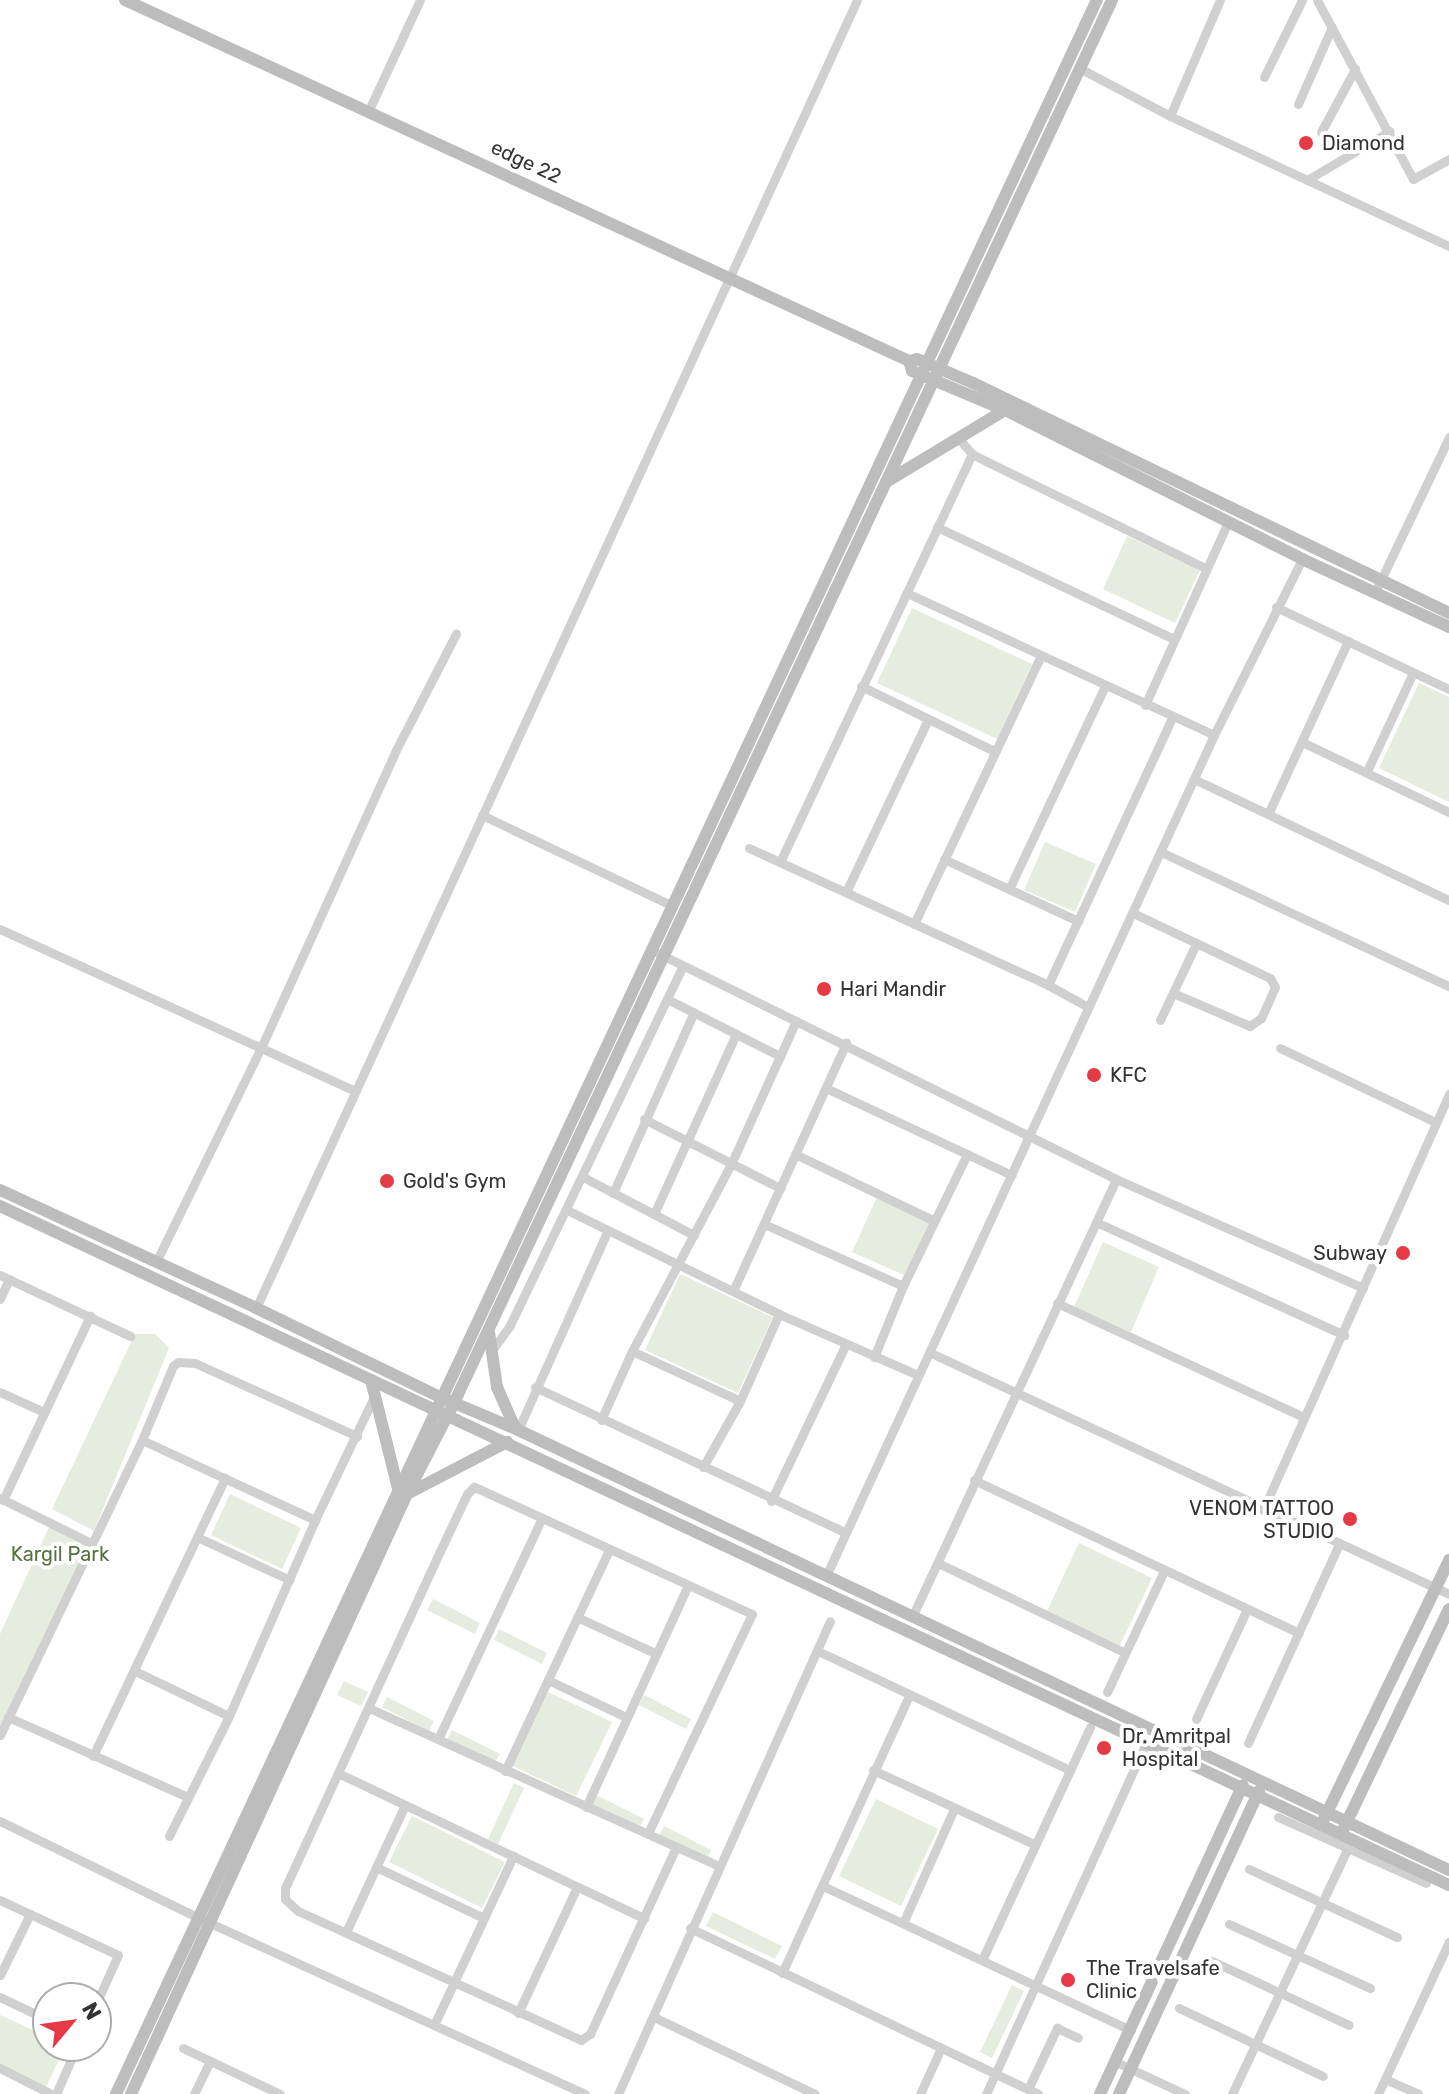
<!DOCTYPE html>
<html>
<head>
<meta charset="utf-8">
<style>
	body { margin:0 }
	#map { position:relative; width:1449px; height:2094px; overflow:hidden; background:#fff; font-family:Rubik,sans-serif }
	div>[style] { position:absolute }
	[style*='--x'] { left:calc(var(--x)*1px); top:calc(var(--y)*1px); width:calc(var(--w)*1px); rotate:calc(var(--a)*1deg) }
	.green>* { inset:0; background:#e6ecdf }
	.street>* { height:9px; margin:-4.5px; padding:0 4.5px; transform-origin:4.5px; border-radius:4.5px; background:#d0d0d0 }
	.secondary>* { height:12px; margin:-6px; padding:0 6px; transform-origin:6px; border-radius:6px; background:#bdbdbd }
	.dots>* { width:22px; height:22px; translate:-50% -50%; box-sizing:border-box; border:4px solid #fff; border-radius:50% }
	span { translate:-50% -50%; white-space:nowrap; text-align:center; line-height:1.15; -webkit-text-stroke:8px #fff; paint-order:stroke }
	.poi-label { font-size:20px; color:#333 }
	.left { translate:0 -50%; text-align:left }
	.right { translate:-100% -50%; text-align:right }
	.street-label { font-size:20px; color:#333 }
	.park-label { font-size:20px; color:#56703f }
	.north { position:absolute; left:32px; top:1982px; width:80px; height:80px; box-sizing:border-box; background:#fff; border:2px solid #adadad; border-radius:50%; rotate:61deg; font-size:22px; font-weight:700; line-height:32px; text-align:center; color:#333 }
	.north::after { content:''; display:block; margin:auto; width:28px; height:36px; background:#e63946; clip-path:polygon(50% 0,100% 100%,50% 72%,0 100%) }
</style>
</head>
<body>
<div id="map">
	<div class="green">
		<i style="clip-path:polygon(1127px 536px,1200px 570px,1175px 623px,1103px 589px)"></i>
		<i style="clip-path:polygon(912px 608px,1032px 664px,997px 739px,877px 683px)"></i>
		<i style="clip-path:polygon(1419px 683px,1449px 697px,1449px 802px,1379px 768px)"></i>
		<i style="clip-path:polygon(1045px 842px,1096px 864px,1075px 912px,1024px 890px)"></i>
		<i style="clip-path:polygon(877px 1197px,930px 1221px,906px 1276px,852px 1252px)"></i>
		<i style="clip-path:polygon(1103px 1242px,1159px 1267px,1131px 1332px,1074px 1307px)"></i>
		<i style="clip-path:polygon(680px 1274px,773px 1317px,738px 1393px,645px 1350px)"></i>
		<i style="clip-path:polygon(135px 1334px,155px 1334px,169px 1348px,94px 1531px,52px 1509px)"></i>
		<i style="clip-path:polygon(230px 1494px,301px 1528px,282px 1569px,211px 1535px)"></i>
		<i style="clip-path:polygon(50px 1525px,89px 1544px,0 1728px,0 1634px)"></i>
		<i style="clip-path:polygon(1079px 1543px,1152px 1578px,1120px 1645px,1047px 1611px)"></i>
		<i style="clip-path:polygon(433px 1599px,480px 1623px,475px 1634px,427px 1610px)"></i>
		<i style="clip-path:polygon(499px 1629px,547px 1653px,542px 1664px,494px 1640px)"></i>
		<i style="clip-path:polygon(344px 1681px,368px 1692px,361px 1706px,337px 1695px)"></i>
		<i style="clip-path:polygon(548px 1692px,612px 1722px,576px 1796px,513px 1766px)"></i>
		<i style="clip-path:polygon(644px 1695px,691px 1719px,686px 1729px,639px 1705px)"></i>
		<i style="clip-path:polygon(387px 1697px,434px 1721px,429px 1731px,382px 1707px)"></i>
		<i style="clip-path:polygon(452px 1730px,500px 1754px,494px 1764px,447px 1740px)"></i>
		<i style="clip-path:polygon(514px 1783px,524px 1788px,498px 1844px,488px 1839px)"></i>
		<i style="clip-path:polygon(596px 1795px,644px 1819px,638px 1830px,591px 1806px)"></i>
		<i style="clip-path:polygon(876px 1799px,938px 1829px,901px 1906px,839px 1876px)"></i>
		<i style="clip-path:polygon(412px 1816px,505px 1862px,482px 1908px,389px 1862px)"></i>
		<i style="clip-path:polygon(664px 1826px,711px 1850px,706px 1861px,658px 1837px)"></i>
		<i style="clip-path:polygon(713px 1912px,782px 1946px,775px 1959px,706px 1926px)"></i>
		<i style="clip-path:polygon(1012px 1985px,1024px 1991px,992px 2058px,980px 2052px)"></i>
		<i style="clip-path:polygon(0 2015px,48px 2037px,48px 2046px,65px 2046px,44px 2092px,0 2072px)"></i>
	</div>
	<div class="street">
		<i style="--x:1317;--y:0;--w:203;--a:61.8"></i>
		<i style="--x:1413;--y:179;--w:41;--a:-29.1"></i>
		<i style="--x:1081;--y:69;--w:101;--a:27.8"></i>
		<i style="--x:1170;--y:116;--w:308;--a:25"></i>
		<i style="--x:1264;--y:77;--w:86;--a:-63.7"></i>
		<i style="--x:1298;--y:104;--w:84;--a:-66.2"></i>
		<i style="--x:368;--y:112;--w:123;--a:-65.1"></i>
		<i style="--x:1170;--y:116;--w:126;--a:-66.7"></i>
		<i style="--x:1321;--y:132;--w:72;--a:-61.6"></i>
		<i style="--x:1307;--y:180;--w:96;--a:-30.6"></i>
		<i style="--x:960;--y:440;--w:18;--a:49"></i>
		<i style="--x:972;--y:454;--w:20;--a:27"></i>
		<i style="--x:990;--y:463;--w:239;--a:26"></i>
		<i style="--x:937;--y:527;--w:260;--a:25.3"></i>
		<i style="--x:1378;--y:586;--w:165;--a:-64.5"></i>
		<i style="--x:907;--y:593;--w:338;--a:24.8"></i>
		<i style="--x:1276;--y:607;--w:191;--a:25.4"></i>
		<i style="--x:861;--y:686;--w:148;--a:26"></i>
		<i style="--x:1145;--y:705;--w:201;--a:-65.6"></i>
		<i style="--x:1302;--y:742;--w:163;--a:25.5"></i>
		<i style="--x:1367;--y:771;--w:108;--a:-64.9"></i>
		<i style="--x:1196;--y:780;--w:280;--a:25.4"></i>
		<i style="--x:1268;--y:814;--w:191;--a:-65.2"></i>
		<i style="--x:482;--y:815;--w:212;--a:25.5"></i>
		<i style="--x:749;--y:848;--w:329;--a:24.6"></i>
		<i style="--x:1048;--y:985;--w:46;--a:28.8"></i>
		<i style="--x:1161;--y:852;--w:318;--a:25"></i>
		<i style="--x:944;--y:859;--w:148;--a:24.8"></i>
		<i style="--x:780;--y:862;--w:451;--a:-64.8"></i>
		<i style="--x:1009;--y:889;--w:225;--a:-64.7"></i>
		<i style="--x:846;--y:892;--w:191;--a:-64.6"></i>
		<i style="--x:1133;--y:913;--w:152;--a:25.4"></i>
		<i style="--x:1270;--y:978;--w:10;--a:61"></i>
		<i style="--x:1275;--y:987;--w:34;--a:114"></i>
		<i style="--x:1261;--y:1018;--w:14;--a:144"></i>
		<i style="--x:1250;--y:1026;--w:84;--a:-156.8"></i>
		<i style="--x:914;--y:924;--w:295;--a:-64.7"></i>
		<i style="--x:0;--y:929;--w:389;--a:24.5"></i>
		<i style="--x:658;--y:953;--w:511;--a:26.26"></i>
		<i style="--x:1116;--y:1179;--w:270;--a:23.8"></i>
		<i style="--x:1048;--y:985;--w:294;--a:-65.1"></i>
		<i style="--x:667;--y:999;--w:127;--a:26.8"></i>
		<i style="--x:1160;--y:1020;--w:84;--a:-64.7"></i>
		<i style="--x:1280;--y:1048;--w:172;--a:25.5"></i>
		<i style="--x:826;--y:1088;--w:205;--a:25.1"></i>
		<i style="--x:644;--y:1119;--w:153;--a:26.9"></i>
		<i style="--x:795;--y:1154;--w:153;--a:25.6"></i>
		<i style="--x:583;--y:1177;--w:125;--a:27.6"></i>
		<i style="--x:613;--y:1193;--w:198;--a:-65.9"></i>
		<i style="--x:567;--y:1210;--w:236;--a:26.1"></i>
		<i style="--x:779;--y:1314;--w:152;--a:23.7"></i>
		<i style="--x:654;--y:1214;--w:198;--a:-65.5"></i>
		<i style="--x:1096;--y:1222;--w:273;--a:24.5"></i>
		<i style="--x:764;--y:1224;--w:152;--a:24"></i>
		<i style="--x:156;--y:1262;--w:236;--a:-63.9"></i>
		<i style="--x:260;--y:1050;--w:329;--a:-65.6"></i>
		<i style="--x:396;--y:750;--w:131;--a:-62.7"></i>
		<i style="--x:0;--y:1275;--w:144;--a:25.1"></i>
		<i style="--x:733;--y:1291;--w:273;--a:-65.5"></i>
		<i style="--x:0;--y:1299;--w:22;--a:-66"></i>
		<i style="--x:1057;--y:1303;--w:272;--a:24.8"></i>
		<i style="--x:256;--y:1308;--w:1439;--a:-65.32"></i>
		<i style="--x:632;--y:1351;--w:119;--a:24.8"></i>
		<i style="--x:490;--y:1353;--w:34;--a:-54"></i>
		<i style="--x:510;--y:1325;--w:397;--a:-64.3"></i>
		<i style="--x:931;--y:1353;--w:571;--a:24.95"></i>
		<i style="--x:874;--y:1357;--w:77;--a:-67.8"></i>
		<i style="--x:903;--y:1286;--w:147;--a:-64.1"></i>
		<i style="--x:535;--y:1387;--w:341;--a:25.1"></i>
		<i style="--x:0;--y:1392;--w:48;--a:24.4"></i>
		<i style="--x:601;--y:1420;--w:76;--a:-65.8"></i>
		<i style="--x:632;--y:1351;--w:214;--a:-62.1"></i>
		<i style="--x:732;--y:1162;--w:155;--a:-65.6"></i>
		<i style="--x:518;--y:1430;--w:217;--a:-65.8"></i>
		<i style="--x:142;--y:1440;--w:191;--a:24.8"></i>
		<i style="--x:703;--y:1467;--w:76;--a:-60.7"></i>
		<i style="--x:740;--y:1401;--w:95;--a:-65.9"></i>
		<i style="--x:974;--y:1480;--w:359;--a:25.2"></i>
		<i style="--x:0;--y:1498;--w:102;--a:26.3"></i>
		<i style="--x:3;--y:1500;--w:204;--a:-64.7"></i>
		<i style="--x:771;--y:1501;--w:174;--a:-64.5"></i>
		<i style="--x:1263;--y:1510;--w:456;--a:-65.9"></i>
		<i style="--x:197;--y:1537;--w:102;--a:24.8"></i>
		<i style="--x:938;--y:1563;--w:206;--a:25.6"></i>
		<i style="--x:826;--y:1576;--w:926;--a:-65.23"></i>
		<i style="--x:1214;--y:735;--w:197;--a:-63.4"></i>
		<i style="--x:577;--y:1617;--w:86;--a:24.8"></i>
		<i style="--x:912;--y:1617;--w:483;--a:-65"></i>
		<i style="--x:818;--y:1651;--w:279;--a:25.3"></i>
		<i style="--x:135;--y:1671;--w:104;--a:25.6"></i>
		<i style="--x:548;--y:1680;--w:86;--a:25.4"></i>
		<i style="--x:1107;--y:1692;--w:134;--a:-64.8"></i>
		<i style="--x:369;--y:1708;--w:384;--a:24.3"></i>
		<i style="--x:8;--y:1717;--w:197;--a:24"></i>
		<i style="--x:1196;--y:1719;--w:121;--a:-65.1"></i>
		<i style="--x:0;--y:1735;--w:327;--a:-64.3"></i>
		<i style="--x:142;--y:1440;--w:80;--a:-67.3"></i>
		<i style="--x:173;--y:1366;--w:6;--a:-39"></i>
		<i style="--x:178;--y:1362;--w:17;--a:3"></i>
		<i style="--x:195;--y:1363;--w:178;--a:24.3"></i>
		<i style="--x:438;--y:1739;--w:244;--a:-64.8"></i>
		<i style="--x:1248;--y:1743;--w:219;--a:-65.4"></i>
		<i style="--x:93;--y:1756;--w:308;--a:-64.6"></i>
		<i style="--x:873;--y:1770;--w:179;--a:24.7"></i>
		<i style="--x:505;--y:1771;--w:244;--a:-64.8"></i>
		<i style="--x:338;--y:1773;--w:339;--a:25.4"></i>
		<i style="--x:586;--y:1807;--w:242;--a:-65.3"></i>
		<i style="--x:1278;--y:1817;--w:162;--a:24"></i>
		<i style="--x:0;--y:1821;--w:221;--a:26"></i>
		<i style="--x:199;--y:1918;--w:424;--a:24.5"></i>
		<i style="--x:648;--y:1833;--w:242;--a:-64.6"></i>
		<i style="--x:752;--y:1614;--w:306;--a:-155.4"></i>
		<i style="--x:474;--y:1487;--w:10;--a:135"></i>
		<i style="--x:467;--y:1494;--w:63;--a:115.3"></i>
		<i style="--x:440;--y:1551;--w:371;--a:114.7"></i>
		<i style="--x:285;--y:1888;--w:11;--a:90"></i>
		<i style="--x:285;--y:1899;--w:18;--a:43"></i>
		<i style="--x:298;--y:1911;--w:311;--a:24.5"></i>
		<i style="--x:581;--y:2040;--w:11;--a:-34"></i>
		<i style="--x:590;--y:2034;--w:206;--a:-65.3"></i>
		<i style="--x:169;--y:1836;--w:134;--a:-63.4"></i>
		<i style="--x:229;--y:1716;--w:214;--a:-66.3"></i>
		<i style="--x:315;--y:1520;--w:139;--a:-64.4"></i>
		<i style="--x:376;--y:1867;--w:119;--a:25.3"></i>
		<i style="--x:1249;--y:1869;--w:163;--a:24.7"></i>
		<i style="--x:823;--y:1886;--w:340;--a:25.1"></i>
		<i style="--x:0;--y:1900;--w:130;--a:25"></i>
		<i style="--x:118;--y:1955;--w:54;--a:114.2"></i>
		<i style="--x:903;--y:1923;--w:125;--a:-65.9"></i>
		<i style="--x:1229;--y:1924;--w:155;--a:24.4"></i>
		<i style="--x:690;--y:1928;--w:386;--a:25.5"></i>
		<i style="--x:346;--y:1932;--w:140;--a:-65.1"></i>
		<i style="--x:982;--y:1960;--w:257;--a:-65.1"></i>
		<i style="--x:1210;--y:1960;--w:153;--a:25.1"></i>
		<i style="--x:782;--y:1973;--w:306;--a:-65.4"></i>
		<i style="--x:0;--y:1975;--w:68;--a:-63.8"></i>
		<i style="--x:0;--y:1997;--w:53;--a:25.6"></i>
		<i style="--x:1179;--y:2008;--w:159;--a:25.3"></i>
		<i style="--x:518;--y:2013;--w:139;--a:-64.9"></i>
		<i style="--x:654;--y:2017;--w:178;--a:25.6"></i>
		<i style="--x:434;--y:2025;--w:187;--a:-64.9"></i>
		<i style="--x:183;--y:2048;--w:107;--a:25.4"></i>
		<i style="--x:1116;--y:2062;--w:76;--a:24.9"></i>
		<i style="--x:0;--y:2068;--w:57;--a:27"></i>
		<i style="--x:1385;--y:2079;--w:36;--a:24"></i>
		<i style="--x:1028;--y:2089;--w:68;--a:-64.6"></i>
		<i style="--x:1057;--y:2028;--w:23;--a:25"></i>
		<i style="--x:56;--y:2094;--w:52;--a:-66.4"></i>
		<i style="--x:194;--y:2094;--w:37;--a:-64"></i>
		<i style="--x:618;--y:2094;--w:518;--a:-65.86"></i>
		<i style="--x:920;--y:2094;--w:51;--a:-65.5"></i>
		<i style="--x:986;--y:2094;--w:384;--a:-65.5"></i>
		<i style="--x:1232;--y:2094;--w:273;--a:-64.8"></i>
		<i style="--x:1378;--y:2094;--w:168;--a:-65"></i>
	</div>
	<div class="secondary">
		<i style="--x:125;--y:0;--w:863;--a:24.72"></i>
		<i style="--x:909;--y:361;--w:10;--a:73"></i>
		<i style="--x:912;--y:371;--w:101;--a:22.8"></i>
		<i style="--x:1005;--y:410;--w:332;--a:26.6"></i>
		<i style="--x:1302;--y:559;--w:162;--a:24.8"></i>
		<i style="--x:909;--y:361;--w:8;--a:-14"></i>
		<i style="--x:917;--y:359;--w:61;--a:23.2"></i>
		<i style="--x:973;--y:383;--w:529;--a:25.79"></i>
		<i style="--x:886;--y:482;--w:139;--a:-31.2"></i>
		<i style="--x:0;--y:1190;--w:282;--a:24.7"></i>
		<i style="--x:256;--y:1308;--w:204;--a:25.8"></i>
		<i style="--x:440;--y:1397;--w:82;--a:22.8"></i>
		<i style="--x:516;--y:1429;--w:1032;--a:25.3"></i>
		<i style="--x:0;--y:1206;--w:1600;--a:25.11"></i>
		<i style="--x:489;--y:1332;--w:56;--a:81.7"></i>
		<i style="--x:497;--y:1387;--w:45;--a:66.3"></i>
		<i style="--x:371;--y:1380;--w:111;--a:76"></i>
		<i style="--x:407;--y:1494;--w:113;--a:-27.5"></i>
		<i style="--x:1324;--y:1819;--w:288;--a:-64.2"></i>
		<i style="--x:1343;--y:1830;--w:245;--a:-64.4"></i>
		<i style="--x:116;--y:2094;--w:2312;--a:-64.9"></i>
		<i style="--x:131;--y:2094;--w:660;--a:-65.3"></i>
		<i style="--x:407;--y:1494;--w:102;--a:-62.7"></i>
		<i style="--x:454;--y:1403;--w:1550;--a:-64.87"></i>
		<i style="--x:1100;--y:2094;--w:340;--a:-65.2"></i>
		<i style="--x:1119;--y:2094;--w:334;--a:-65.2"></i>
	</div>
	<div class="dots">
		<i style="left:1306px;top:143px;background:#e63946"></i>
		<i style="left:824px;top:989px;background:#e63946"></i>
		<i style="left:1094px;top:1075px;background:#e63946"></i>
		<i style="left:387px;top:1181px;background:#e63946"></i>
		<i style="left:1403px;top:1253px;background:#e63946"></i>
		<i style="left:1350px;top:1519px;background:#e63946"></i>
		<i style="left:1104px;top:1748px;background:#e63946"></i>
		<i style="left:1068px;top:1980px;background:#e63946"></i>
	</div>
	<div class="poi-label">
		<span class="left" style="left:1322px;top:143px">Diamond</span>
		<span class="left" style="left:840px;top:989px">Hari Mandir</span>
		<span class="left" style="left:1110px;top:1075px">KFC</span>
		<span class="left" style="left:403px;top:1181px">Gold's Gym</span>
		<span class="right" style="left:1387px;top:1253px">Subway</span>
		<span class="right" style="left:1334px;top:1520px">VENOM TATTOO<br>STUDIO</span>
		<span class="left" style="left:1122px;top:1748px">Dr. Amritpal<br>Hospital</span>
		<span class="left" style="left:1086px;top:1980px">The Travelsafe<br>Clinic</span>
	</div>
	<div class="street-label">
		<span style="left:526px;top:162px;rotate:25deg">edge 22</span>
	</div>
	<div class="park-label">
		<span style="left:60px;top:1554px">Kargil Park</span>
	</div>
	<div class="north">N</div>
</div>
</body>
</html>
